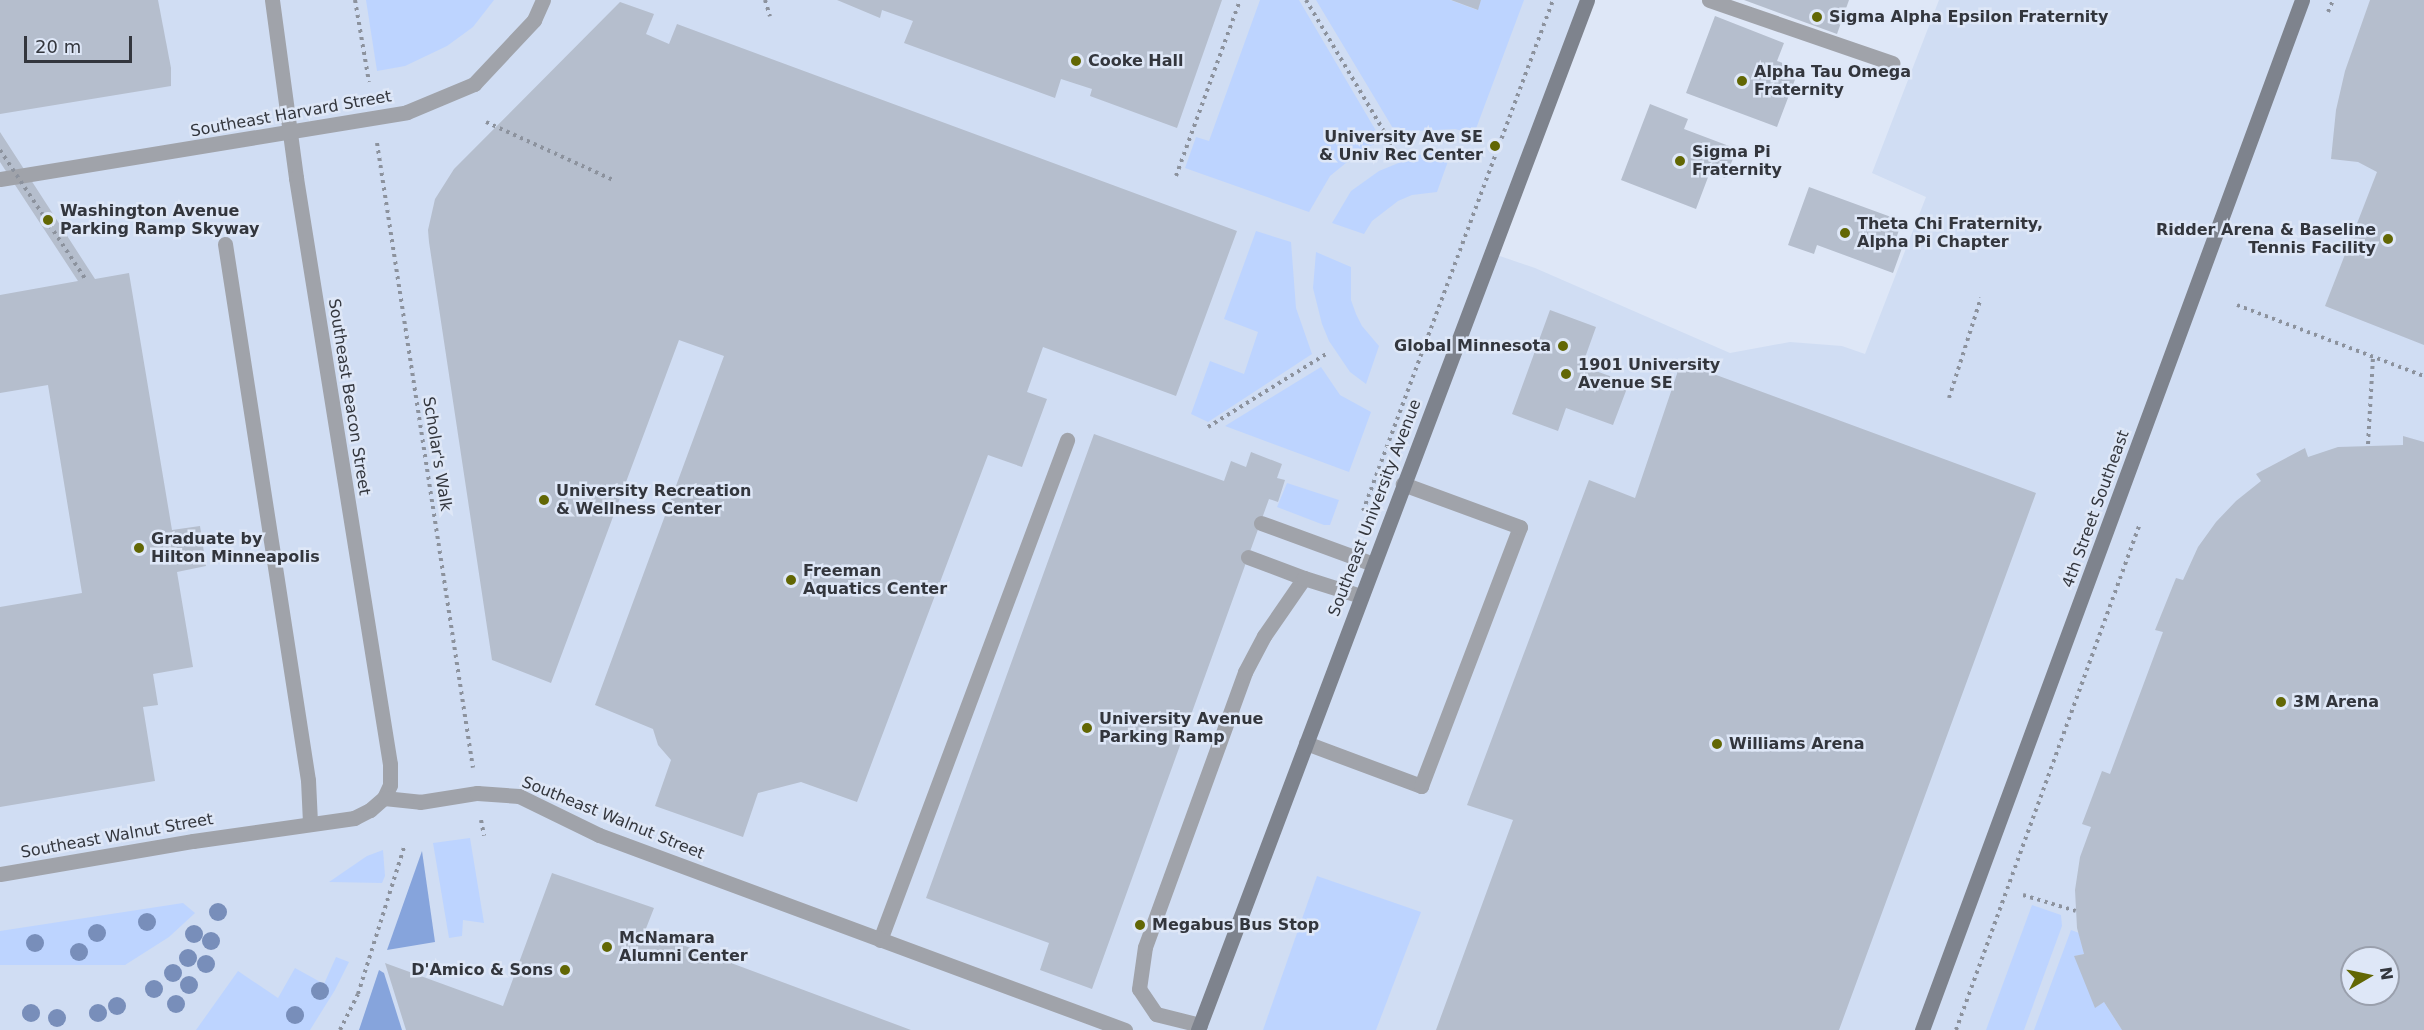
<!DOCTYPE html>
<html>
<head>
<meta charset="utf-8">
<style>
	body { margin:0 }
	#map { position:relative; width:2424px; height:1030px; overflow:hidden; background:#dee7f7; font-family:"DejaVu Sans",sans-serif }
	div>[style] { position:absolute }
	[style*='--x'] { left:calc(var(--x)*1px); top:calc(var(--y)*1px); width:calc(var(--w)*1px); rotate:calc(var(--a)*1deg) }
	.built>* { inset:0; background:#d0ddf3 }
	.green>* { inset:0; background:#bdd4ff }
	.water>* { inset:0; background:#86a4dc }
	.building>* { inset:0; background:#b5becd }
	.path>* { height:4px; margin-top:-2px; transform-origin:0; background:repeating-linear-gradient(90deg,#8c929d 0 3px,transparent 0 7.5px) }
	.service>* { height:15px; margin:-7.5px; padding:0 7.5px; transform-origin:7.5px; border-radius:7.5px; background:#a0a3aa }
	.minor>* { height:15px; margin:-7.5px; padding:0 7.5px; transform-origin:7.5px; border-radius:7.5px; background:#a0a3aa }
	.tertiary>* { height:15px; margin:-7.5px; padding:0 7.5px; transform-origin:7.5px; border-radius:7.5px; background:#a0a3aa }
	.secondary>* { height:15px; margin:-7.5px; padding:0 7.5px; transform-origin:7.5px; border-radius:7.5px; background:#7e838d }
	.path-bridge>* { height:4px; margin-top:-2px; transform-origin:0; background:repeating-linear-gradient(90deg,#8c929d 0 3px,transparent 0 7.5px) }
	.trees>* { width:18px; height:18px; margin:-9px; border-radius:50%; background:#788eba }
	.dots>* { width:16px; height:16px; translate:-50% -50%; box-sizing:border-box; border:3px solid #dee7f7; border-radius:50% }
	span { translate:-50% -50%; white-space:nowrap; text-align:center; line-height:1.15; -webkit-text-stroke:5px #dee7f7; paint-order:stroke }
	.poi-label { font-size:16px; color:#33363d; font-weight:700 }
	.left { translate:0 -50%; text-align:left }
	.right { translate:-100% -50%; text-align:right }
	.street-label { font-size:16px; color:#33363d }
	.north { position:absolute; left:2340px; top:946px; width:60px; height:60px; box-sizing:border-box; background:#dee7f7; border:2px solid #9aa0ad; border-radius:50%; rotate:81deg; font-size:16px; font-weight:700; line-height:24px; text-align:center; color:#33363d }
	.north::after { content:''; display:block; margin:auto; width:21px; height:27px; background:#626704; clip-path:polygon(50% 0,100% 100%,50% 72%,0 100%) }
	.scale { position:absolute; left:24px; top:36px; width:108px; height:27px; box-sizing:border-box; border:3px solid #33363d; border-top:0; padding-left:8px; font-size:18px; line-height:21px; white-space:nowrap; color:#33363d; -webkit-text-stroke:4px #dee7f7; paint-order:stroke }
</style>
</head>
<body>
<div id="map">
	<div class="built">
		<i style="clip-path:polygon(evenodd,0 0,1587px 0,1491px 253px,1535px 268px,1730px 353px,1790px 342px,1842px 346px,1865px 354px,1926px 197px,1872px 173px,1939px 0,2424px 0,2424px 1030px,0 1030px,0 0,2352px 958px,2388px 958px,2388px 994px,2352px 994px,2352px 958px)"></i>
	</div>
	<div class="green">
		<i style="clip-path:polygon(366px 0,494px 0,473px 27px,447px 46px,405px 66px,377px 71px)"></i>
		<i style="clip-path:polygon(1260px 0,1299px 0,1382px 141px,1363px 149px,1330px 176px,1309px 212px,1185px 168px,1196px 137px,1209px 141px)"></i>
		<i style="clip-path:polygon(1316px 0,1450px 0,1477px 10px,1481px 0,1524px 0,1474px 134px,1455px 129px,1416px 131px,1397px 135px)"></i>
		<i style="clip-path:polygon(1452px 150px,1437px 192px,1412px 195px,1398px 201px,1372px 221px,1364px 234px,1332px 223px,1351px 191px,1379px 171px,1418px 155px)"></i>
		<i style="clip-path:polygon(1256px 231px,1291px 242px,1296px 308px,1312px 354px,1208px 422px,1191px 414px,1210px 361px,1244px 374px,1258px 332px,1224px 319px)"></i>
		<i style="clip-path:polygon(1316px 252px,1351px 267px,1351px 300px,1356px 314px,1362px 326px,1379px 346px,1366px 384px,1350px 372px,1329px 341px,1322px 324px,1313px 288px)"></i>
		<i style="clip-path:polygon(1321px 367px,1340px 395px,1371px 412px,1349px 472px,1225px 426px)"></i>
		<i style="clip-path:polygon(1287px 483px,1339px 500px,1330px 525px,1324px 525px,1277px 507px)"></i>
		<i style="clip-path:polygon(470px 838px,484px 923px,463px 920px,462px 936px,449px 938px,433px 843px)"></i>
		<i style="clip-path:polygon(383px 850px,385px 876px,382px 883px,329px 882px,367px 856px)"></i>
		<i style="clip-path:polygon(1317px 876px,1421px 912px,1376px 1030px,1263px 1030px)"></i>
		<i style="clip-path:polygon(183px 903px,195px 913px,169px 937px,125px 965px,0 965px,0 931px)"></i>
		<i style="clip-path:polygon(2032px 905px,2061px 915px,2062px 926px,2024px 1030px,1986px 1030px)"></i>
		<i style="clip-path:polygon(2071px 930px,2079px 933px,2084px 954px,2075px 956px,2096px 1007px,2104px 1002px,2122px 1030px,2034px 1030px)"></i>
		<i style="clip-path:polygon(336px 957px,349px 962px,335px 990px,310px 1030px,196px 1030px,238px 971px,278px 998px,295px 968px,324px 984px)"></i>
	</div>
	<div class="water">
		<i style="clip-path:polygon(422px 851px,435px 942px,387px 950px)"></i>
		<i style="clip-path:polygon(379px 970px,384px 973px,402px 1030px,359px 1030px)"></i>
	</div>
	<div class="building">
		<i style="clip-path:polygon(0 0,158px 0,171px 68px,171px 86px,0 114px)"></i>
		<i style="clip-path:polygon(837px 0,1222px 0,1177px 128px,1090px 96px,1092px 89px,1061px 79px,1055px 98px,904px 43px,913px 21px,882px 10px,880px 18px)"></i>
		<i style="clip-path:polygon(1451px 0,1481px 0,1478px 10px)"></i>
		<i style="clip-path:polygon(1744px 0,1849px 0,1837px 34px)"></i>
		<i style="clip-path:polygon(2370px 0,2424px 0,2424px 345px,2325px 306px,2377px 172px,2358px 162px,2331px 159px,2336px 110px,2345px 71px)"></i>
		<i style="clip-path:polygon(620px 2px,654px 14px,646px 34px,669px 44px,677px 24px,1237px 231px,1176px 396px,1043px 347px,1027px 392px,1047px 399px,1022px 467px,988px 455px,857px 802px,801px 782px,758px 793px,743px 837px,655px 806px,671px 760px,658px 745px,653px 729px,595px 705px,724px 356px,679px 340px,551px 683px,492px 660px,429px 242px,428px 230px,435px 199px,454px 169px)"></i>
		<i style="clip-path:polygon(1715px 16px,1784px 43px,1777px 61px,1799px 69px,1777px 127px,1686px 93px)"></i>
		<i style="clip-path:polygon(1650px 104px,1688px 119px,1684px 129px,1737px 149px,1725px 178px,1710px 172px,1696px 209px,1621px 180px)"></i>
		<i style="clip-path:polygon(0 132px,95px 279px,129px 273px,172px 530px,200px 526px,206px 566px,177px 572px,193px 667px,153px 674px,158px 705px,143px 707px,155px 781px,0 807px,0 607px,82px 593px,48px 385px,0 393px,0 295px,78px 281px,0 162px)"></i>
		<i style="clip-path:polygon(1809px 187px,1902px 221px,1894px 245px,1902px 248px,1893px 273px,1817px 245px,1814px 254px,1788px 245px)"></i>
		<i style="clip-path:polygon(1550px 310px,1596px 327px,1582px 366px,1629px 383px,1613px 425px,1566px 408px,1558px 431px,1512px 414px)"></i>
		<i style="clip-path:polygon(1681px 362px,2036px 493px,1839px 1030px,1436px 1030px,1513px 820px,1467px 805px,1589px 480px,1635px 498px)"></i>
		<i style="clip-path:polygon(1094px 434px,1224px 481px,1231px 461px,1246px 467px,1251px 452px,1282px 464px,1277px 478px,1285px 480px,1278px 502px,1269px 499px,1092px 989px,1040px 970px,1049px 943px,926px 898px)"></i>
		<i style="clip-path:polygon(evenodd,2403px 436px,2424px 442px,2424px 1030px,2122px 1030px,2104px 1002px,2095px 1008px,2074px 956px,2084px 954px,2077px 928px,2075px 890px,2080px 857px,2091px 827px,2082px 824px,2102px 771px,2110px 774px,2163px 632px,2155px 630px,2176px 578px,2183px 580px,2198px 547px,2216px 522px,2236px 501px,2261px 481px,2256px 474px,2305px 448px,2308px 457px,2338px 447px,2403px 445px,2403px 436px,2352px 958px,2388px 958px,2388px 994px,2352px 994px,2352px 958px)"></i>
		<i style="clip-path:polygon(552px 873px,654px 908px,645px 931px,911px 1030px,406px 1030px,385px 963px,503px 1006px)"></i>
	</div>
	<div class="path">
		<i style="--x:355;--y:0;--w:83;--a:80.3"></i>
		<i style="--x:765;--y:0;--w:17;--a:73"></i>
		<i style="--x:1306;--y:0;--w:174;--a:59.3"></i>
		<i style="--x:2328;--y:12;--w:13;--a:-67"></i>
		<i style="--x:486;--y:122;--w:140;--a:24.5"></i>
		<i style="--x:377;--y:143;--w:632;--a:81.27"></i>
		<i style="--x:1176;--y:176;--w:187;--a:-70"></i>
		<i style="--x:2237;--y:305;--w:200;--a:20.8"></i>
		<i style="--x:1949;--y:398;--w:105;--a:-72.3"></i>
		<i style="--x:1208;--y:427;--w:141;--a:-31.7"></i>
		<i style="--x:2368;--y:444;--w:87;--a:-86.7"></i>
		<i style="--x:1363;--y:511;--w:545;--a:-69.6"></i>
		<i style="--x:481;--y:820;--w:16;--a:79"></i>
		<i style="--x:2023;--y:895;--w:55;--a:16.8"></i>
		<i style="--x:340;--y:1030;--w:40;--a:-63.4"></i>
		<i style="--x:358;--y:994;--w:154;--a:-72.6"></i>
		<i style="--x:1956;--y:1030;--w:536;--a:-70.04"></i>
	</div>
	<div class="service">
		<i style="--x:1709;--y:0;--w:194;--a:19"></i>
		<i style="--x:225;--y:244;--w:542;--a:81.2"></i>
		<i style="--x:308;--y:780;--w:43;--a:87.3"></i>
		<i style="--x:1261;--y:523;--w:119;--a:20.1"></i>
		<i style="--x:1248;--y:557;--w:60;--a:20.6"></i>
		<i style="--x:1306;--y:743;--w:123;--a:20.5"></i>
		<i style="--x:1421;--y:786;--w:277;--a:-69.1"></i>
		<i style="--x:1520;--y:527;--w:125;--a:-159.8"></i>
		<i style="--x:880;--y:940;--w:534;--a:-69.49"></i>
		<i style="--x:1200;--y:1025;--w:45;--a:-166"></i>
		<i style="--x:1156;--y:1014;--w:30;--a:-124"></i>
		<i style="--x:1139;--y:989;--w:42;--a:-81.9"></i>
		<i style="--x:1145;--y:947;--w:293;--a:-70"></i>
		<i style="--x:1245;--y:672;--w:41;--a:-62.2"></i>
		<i style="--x:1264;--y:636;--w:70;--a:-55.4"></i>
		<i style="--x:1304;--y:578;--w:60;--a:17.5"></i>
	</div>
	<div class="minor">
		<i style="--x:272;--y:0;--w:180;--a:82.3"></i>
		<i style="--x:296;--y:178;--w:593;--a:80.89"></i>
		<i style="--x:390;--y:764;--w:21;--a:90"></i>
		<i style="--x:390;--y:785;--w:14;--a:115"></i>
		<i style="--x:0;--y:874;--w:196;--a:-9.7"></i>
		<i style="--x:193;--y:841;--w:163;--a:-8.1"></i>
		<i style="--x:354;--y:818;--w:18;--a:-27"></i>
		<i style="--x:370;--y:810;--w:18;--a:-41"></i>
		<i style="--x:384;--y:798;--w:36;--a:6"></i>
		<i style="--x:420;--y:802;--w:58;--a:-9"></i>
		<i style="--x:477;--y:793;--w:42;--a:4.1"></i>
		<i style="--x:519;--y:796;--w:89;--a:26"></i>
		<i style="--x:599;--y:835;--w:561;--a:20.34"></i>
	</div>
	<div class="tertiary">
		<i style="--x:0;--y:179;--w:412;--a:-9.3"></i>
		<i style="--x:407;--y:112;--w:73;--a:-22.7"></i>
		<i style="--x:474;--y:84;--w:88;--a:-46.8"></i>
		<i style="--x:534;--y:20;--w:22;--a:-66"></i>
	</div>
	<div class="secondary">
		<i style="--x:1198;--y:1030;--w:1101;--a:-69.31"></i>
		<i style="--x:1922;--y:1030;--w:1098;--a:-69.75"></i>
	</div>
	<div class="path-bridge">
		<i style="--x:0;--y:150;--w:156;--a:56.5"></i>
	</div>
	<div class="trees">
		<i style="left:218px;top:912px"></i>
		<i style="left:147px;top:922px"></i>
		<i style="left:97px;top:933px"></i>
		<i style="left:194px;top:934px"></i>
		<i style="left:211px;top:941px"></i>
		<i style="left:35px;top:943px"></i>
		<i style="left:79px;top:952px"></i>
		<i style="left:188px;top:958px"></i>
		<i style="left:206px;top:964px"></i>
		<i style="left:173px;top:973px"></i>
		<i style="left:189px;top:985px"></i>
		<i style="left:154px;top:989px"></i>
		<i style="left:320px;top:991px"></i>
		<i style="left:176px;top:1004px"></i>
		<i style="left:117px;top:1006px"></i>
		<i style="left:31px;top:1013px"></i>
		<i style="left:98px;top:1013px"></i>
		<i style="left:295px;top:1015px"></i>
		<i style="left:57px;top:1018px"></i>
	</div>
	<div class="dots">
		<i style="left:1817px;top:17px;background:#626704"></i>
		<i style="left:1076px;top:61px;background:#626704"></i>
		<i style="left:1742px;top:81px;background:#626704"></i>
		<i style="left:1495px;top:146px;background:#626704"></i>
		<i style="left:1680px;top:161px;background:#626704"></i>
		<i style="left:48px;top:220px;background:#626704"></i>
		<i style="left:1845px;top:233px;background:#626704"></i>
		<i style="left:2388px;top:239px;background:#626704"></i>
		<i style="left:1563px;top:346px;background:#626704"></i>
		<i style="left:1566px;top:374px;background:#626704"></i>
		<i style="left:544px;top:500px;background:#626704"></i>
		<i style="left:139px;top:548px;background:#626704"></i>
		<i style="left:791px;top:580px;background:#626704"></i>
		<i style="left:2281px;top:702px;background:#626704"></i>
		<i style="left:1087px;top:728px;background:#626704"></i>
		<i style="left:1717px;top:744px;background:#626704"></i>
		<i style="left:1140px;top:925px;background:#626704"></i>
		<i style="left:607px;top:947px;background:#626704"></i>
		<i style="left:565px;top:970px;background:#626704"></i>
	</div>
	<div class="poi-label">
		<span class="left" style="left:1829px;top:17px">Sigma Alpha Epsilon Fraternity</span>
		<span class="left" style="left:1088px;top:61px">Cooke Hall</span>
		<span class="left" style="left:1754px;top:81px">Alpha Tau Omega<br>Fraternity</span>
		<span class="right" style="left:1483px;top:146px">University Ave SE<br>&amp; Univ Rec Center</span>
		<span class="left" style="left:1692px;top:161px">Sigma Pi<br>Fraternity</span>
		<span class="left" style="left:60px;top:220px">Washington Avenue<br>Parking Ramp Skyway</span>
		<span class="left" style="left:1857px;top:233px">Theta Chi Fraternity,<br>Alpha Pi Chapter</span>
		<span class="right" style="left:2376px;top:239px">Ridder Arena &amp; Baseline<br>Tennis Facility</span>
		<span class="right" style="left:1551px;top:346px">Global Minnesota</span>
		<span class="left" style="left:1578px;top:374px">1901 University<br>Avenue SE</span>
		<span class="left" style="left:556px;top:500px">University Recreation<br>&amp; Wellness Center</span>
		<span class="left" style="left:151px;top:548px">Graduate by<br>Hilton Minneapolis</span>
		<span class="left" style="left:803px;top:580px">Freeman<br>Aquatics Center</span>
		<span class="left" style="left:2293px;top:702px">3M Arena</span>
		<span class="left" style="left:1099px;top:728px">University Avenue<br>Parking Ramp</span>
		<span class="left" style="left:1729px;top:744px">Williams Arena</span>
		<span class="left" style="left:1152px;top:925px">Megabus Bus Stop</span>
		<span class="left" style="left:619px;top:947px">McNamara<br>Alumni Center</span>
		<span class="right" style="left:553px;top:970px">D'Amico &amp; Sons</span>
	</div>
	<div class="street-label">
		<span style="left:291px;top:114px;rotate:-10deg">Southeast Harvard Street</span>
		<span style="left:349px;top:397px;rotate:81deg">Southeast Beacon Street</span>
		<span style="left:437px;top:454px;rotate:81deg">Scholar's Walk</span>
		<span style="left:1375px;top:508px;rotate:-69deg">Southeast University Avenue</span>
		<span style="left:2096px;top:509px;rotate:-70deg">4th Street Southeast</span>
		<span style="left:613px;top:818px;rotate:22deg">Southeast Walnut Street</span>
		<span style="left:117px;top:836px;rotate:-10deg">Southeast Walnut Street</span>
	</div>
	<div class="north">N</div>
	<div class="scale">20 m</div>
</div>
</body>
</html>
